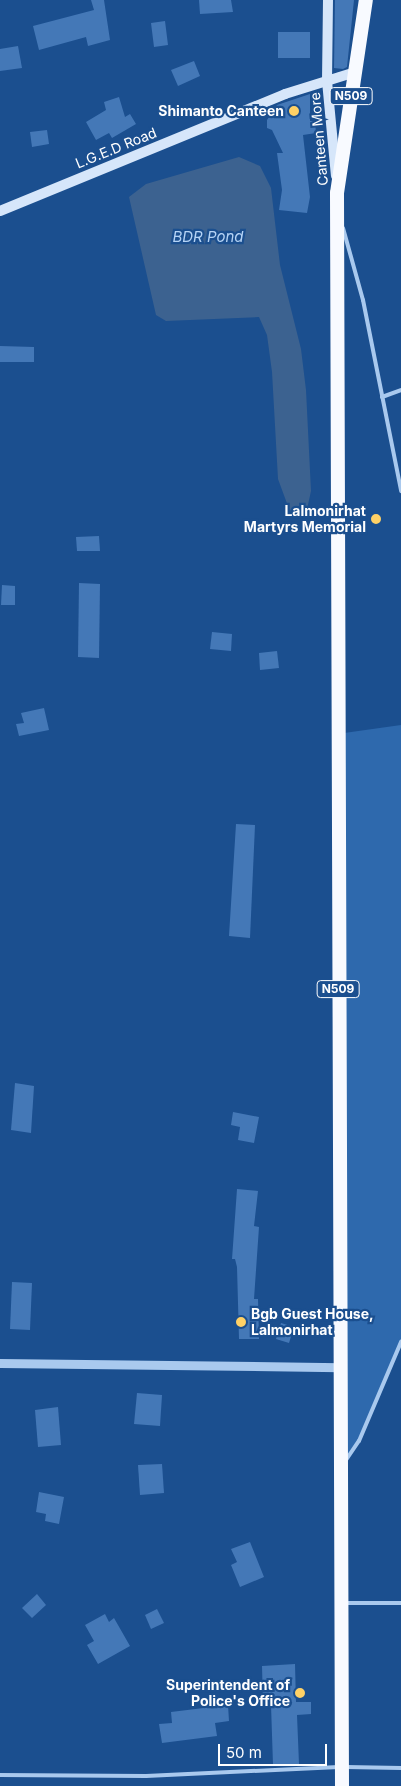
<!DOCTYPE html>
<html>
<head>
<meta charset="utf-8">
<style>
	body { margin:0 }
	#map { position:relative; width:401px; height:1786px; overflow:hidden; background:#1b4f8f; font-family:Inter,sans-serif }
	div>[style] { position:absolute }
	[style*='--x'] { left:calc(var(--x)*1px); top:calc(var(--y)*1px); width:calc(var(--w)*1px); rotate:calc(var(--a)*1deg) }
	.green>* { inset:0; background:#2e69ad }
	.water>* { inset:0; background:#3c6290 }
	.building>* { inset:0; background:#4478b7 }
	.service>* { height:4px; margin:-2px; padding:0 2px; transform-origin:2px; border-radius:2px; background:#a9c9ee }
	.tertiary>* { height:9px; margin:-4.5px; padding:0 4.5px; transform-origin:4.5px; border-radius:4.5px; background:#a9c9ee }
	.secondary>* { height:10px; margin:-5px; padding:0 5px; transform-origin:5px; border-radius:5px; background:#d6e6fa }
	.trunk>* { height:14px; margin:-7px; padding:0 7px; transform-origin:7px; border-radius:7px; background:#f8faff }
	.dots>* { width:14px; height:14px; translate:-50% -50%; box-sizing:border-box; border:2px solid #1b4f8f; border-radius:50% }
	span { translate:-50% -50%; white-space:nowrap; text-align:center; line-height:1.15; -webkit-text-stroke:4.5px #1b4f8f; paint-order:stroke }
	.shield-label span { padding:1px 4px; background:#1b4f8f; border:1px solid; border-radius:4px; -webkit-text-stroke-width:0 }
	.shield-label { font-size:12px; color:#fff; font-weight:700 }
	.poi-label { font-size:14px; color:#fff; font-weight:700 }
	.right { translate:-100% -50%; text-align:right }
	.left { translate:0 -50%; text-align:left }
	.street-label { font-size:14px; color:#fff }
	.water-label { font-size:15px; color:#b5d3f5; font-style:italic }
	.scale { position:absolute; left:218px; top:1744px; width:109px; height:22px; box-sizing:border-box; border:2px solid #fff; border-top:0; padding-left:6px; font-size:15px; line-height:18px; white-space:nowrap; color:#fff; -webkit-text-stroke:4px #1b4f8f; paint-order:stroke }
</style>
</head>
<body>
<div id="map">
	<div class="green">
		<i style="clip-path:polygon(401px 725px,401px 1342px,359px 1441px,340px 1468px,337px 734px)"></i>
	</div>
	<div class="water">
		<i style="clip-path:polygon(239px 157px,260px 166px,271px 188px,280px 265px,301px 349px,306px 390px,311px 491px,306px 514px,299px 518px,292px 517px,278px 479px,272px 372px,267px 335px,259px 317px,166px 321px,156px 315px,129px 197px,146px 184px)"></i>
	</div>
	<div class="building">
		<i style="clip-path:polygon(91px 0,104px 0,110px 40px,88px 46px,86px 37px,39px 50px,33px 26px,94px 10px)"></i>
		<i style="clip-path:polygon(199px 0,231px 0,233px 12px,200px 14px)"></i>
		<i style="clip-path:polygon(335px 0,354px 0,347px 67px,343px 69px,334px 68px)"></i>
		<i style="clip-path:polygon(165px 21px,168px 45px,154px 47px,151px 23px)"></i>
		<i style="clip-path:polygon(278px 32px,310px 32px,310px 58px,278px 58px)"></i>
		<i style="clip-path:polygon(18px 46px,22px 68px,0 71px,0 49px)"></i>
		<i style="clip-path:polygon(194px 61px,200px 76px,178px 86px,171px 70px)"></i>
		<i style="clip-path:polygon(310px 94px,310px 121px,315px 121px,316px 133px,303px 135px,310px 197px,307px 213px,279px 210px,282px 190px,277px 153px,283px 153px,272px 130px,267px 128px,267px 120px,277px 105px)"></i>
		<i style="clip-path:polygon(119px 97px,125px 117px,130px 114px,136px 124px,112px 138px,109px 133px,96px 140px,86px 122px,106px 110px,104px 102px)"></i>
		<i style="clip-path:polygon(47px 130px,49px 144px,32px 147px,30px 132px)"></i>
		<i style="clip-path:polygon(0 346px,34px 347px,34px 362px,0 362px)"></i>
		<i style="clip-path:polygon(99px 536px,100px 551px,77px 551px,76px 537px)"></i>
		<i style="clip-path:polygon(79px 583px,100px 584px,99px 658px,78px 657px)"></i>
		<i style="clip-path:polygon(2px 585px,15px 586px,15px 605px,1px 605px)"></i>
		<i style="clip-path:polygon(212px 632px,232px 634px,231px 651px,210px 649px)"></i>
		<i style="clip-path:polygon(277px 651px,279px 668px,260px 670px,259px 653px)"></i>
		<i style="clip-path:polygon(44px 708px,49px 730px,19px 736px,16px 724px,24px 723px,21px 713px)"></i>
		<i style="clip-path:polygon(236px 824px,255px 825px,250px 938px,229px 936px)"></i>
		<i style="clip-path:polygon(15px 1083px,34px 1086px,31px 1133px,11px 1130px)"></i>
		<i style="clip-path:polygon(233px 1112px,259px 1117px,254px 1143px,238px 1140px,240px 1127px,231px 1125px)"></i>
		<i style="clip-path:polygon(237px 1189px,258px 1191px,254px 1226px,259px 1227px,254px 1299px,258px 1299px,259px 1339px,239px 1339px,237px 1267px,235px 1259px,232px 1259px)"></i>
		<i style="clip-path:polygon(12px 1282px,32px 1283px,30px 1330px,10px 1329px)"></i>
		<i style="clip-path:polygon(281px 1323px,294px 1327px,289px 1343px,276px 1339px)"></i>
		<i style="clip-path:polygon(137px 1393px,162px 1395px,160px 1426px,134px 1424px)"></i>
		<i style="clip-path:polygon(58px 1407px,61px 1445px,38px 1447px,35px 1410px)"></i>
		<i style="clip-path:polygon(162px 1464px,164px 1493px,140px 1495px,138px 1465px)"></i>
		<i style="clip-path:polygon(39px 1492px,64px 1497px,59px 1524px,45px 1521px,46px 1514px,36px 1512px)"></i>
		<i style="clip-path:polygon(250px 1542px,264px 1577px,240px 1587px,231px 1565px,237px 1562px,231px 1549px)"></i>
		<i style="clip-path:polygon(37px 1594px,46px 1605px,32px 1618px,22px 1608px)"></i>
		<i style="clip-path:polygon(157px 1609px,164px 1623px,151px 1629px,145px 1615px)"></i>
		<i style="clip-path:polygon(105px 1614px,109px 1622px,114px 1618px,130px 1646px,98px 1664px,87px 1645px,94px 1641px,85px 1625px)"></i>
		<i style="clip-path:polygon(295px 1664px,296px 1702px,311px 1702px,311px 1714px,297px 1715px,299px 1764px,273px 1765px,271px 1705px,263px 1705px,262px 1666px)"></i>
		<i style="clip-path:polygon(228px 1705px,229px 1721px,215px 1723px,217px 1736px,162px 1743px,159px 1724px,172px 1723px,171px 1712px)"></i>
	</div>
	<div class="service">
		<i style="--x:343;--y:228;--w:75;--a:74.5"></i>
		<i style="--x:363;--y:300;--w:195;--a:78.7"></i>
		<i style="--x:382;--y:397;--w:20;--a:-20"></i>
		<i style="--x:346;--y:1460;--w:23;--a:-56"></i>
		<i style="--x:359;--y:1441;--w:108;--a:-67"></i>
		<i style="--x:343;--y:1603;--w:58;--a:0"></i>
		<i style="--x:346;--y:1767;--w:55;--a:1"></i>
		<i style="--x:0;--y:1775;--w:146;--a:0.4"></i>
		<i style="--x:146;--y:1776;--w:193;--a:-2.7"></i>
	</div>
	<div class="tertiary">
		<i style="--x:0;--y:1363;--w:340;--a:0.7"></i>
	</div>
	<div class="secondary">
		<i style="--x:328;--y:0;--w:81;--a:90.7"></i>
		<i style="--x:327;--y:81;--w:95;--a:84.6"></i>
		<i style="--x:0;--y:211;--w:308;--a:-22.3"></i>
		<i style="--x:285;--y:94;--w:73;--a:-17.4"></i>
	</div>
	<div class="trunk">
		<i style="--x:342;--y:1786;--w:1593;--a:-90.18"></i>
		<i style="--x:337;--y:193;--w:195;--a:-81.5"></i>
	</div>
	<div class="dots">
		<i style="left:294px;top:111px;background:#ffd166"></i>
		<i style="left:376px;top:519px;background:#ffd166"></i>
		<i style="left:241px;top:1322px;background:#ffd166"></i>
		<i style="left:300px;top:1693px;background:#ffd166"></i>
	</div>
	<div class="shield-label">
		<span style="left:351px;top:96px">N509</span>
		<span style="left:338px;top:989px">N509</span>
	</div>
	<div class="poi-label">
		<span class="right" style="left:284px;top:111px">Shimanto Canteen</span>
		<span class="right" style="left:366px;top:519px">Lalmonirhat<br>Martyrs Memorial</span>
		<span class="left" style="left:251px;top:1322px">Bgb Guest House,<br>Lalmonirhat</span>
		<span class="right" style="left:290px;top:1693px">Superintendent of<br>Police's Office</span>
	</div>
	<div class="street-label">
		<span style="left:319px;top:139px;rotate:-95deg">Canteen More</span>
		<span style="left:116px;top:148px;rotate:-22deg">L.G.E.D Road</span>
	</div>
	<div class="water-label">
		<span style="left:208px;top:237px">BDR Pond</span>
	</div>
	<div class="scale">50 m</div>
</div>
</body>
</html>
